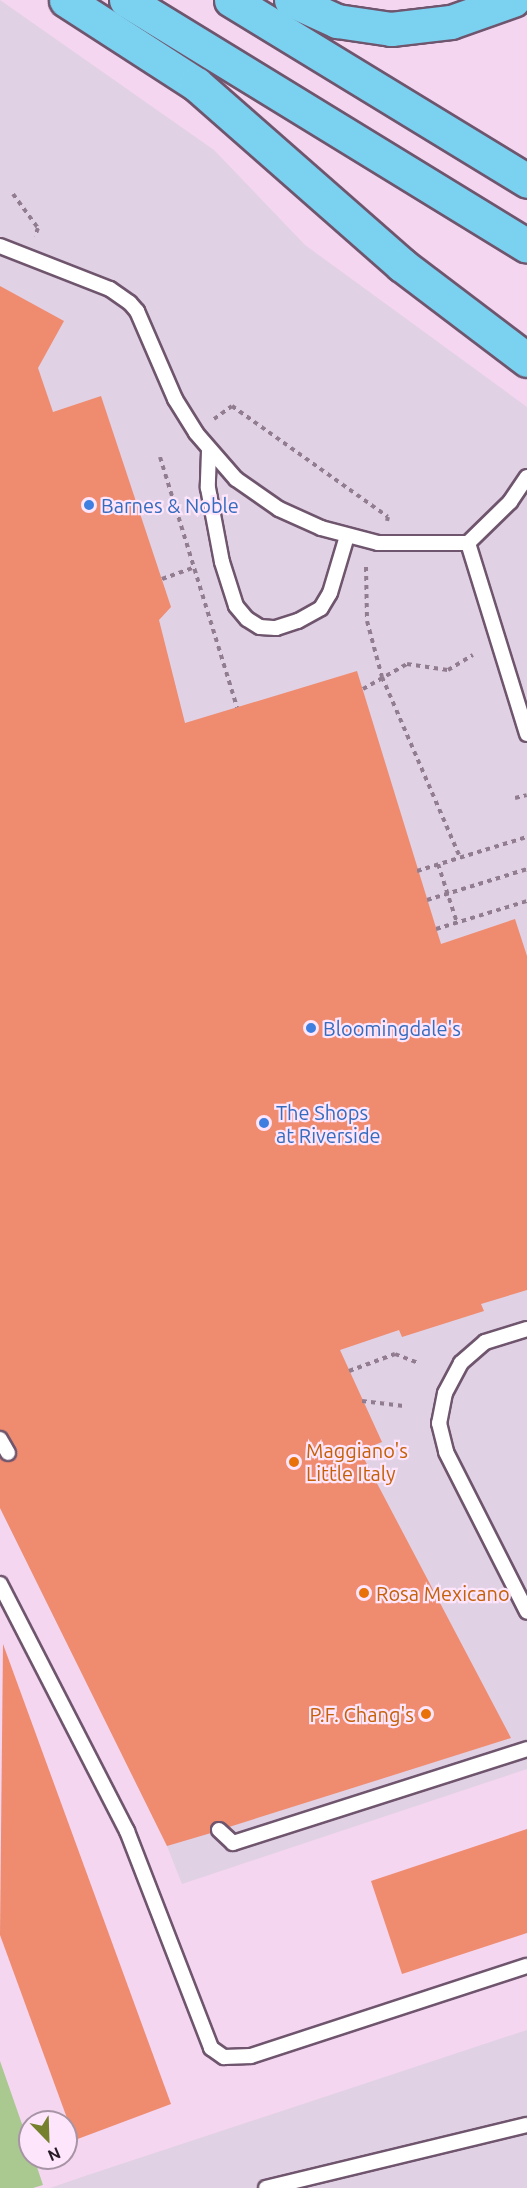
<!DOCTYPE html>
<html>
<head>
<meta charset="utf-8">
<style>
	body { margin:0 }
	#map { position:relative; width:527px; height:2188px; overflow:hidden; background:#f4d6f1; font-family:Ubuntu,sans-serif }
	div>[style] { position:absolute }
	[style*='--x'] { left:calc(var(--x)*1px); top:calc(var(--y)*1px); width:calc(var(--w)*1px); rotate:calc(var(--a)*1deg) }
	.commercial>* { inset:0; background:#e0d1e4 }
	.green>* { inset:0; background:#aac990 }
	.building>* { inset:0; background:#ef8b6f }
	.path>* { height:4px; margin-top:-2px; transform-origin:0; background:repeating-linear-gradient(90deg,#917d8f 0 4.5px,transparent 0 9px) }
	.roads { filter:drop-shadow(2px 0 #6f556d) drop-shadow(-2px 0 #6f556d) drop-shadow(0 2px #6f556d) drop-shadow(0 -2px #6f556d) }
	.service>* { height:14px; margin:-7px; padding:0 7px; transform-origin:7px; border-radius:7px; background:#fff }
	.trunk>* { height:33px; margin:-16.5px; padding:0 16.5px; transform-origin:16.5px; border-radius:16.5px; background:#7bd2f0 }
	.dots>* { width:16px; height:16px; translate:-50% -50%; box-sizing:border-box; border:3px solid #fde5fb; border-radius:50% }
	span { translate:-50% -50%; white-space:nowrap; text-align:center; line-height:1.15; -webkit-text-stroke:4.5px #fde5fb; paint-order:stroke }
	.shop-label { font-size:20px; color:#366cbe }
	.left { translate:0 -50%; text-align:left }
	.food-label { font-size:20px; color:#c56008 }
	.right { translate:-100% -50%; text-align:right }
	.north { position:absolute; left:18px; top:2110px; width:60px; height:60px; box-sizing:border-box; background:#fde5fb; border:2px solid #a794a5; border-radius:50%; rotate:157deg; font-size:16px; font-weight:700; line-height:24px; text-align:center; color:#261b25 }
	.north::after { content:''; display:block; margin:auto; width:21px; height:27px; background:#76812e; clip-path:polygon(50% 0,100% 100%,50% 72%,0 100%) }
</style>
</head>
<body>
<div id="map">
	<div class="commercial">
		<i style="clip-path:polygon(0 0,214px 150px,305px 245px,527px 407px,527px 1769px,182px 1884px,167px 1846px,0 1508px)"></i>
		<i style="clip-path:polygon(527px 2030px,527px 2188px,50px 2188px,88px 2175px)"></i>
	</div>
	<div class="green">
		<i style="clip-path:polygon(0 2061px,30px 2147px,30px 2158px,34px 2158px,43px 2185px,33px 2188px,0 2188px)"></i>
	</div>
	<div class="building">
		<i style="clip-path:polygon(0 286px,64px 321px,38px 368px,53px 412px,101px 396px,171px 607px,159px 620px,185px 723px,357px 671px,441px 944px,515px 919px,527px 956px,527px 1290px,481px 1304px,484px 1311px,402px 1337px,399px 1330px,340px 1350px,382px 1442px,360px 1451px,511px 1738px,229px 1827px,216px 1822px,211px 1833px,167px 1846px,0 1508px,0 1457px,9px 1462px,17px 1454px,8px 1435px,0 1430px)"></i>
		<i style="clip-path:polygon(3px 1644px,171px 2104px,75px 2140px,0 1935px)"></i>
		<i style="clip-path:polygon(527px 1829px,527px 1933px,402px 1974px,371px 1881px)"></i>
	</div>
	<div class="path">
		<i style="--x:13;--y:194;--w:42;--a:53.7"></i>
		<i style="--x:38;--y:228;--w:9;--a:111"></i>
		<i style="--x:214;--y:419;--w:22;--a:-36"></i>
		<i style="--x:232;--y:406;--w:191;--a:35.4"></i>
		<i style="--x:388;--y:517;--w:4;--a:104"></i>
		<i style="--x:160;--y:457;--w:262;--a:72.9"></i>
		<i style="--x:366;--y:567;--w:54;--a:88.9"></i>
		<i style="--x:367;--y:621;--w:58;--a:75"></i>
		<i style="--x:382;--y:677;--w:196;--a:66.6"></i>
		<i style="--x:162;--y:579;--w:32;--a:-20"></i>
		<i style="--x:363;--y:689;--w:51;--a:-29.6"></i>
		<i style="--x:407;--y:664;--w:41;--a:8.3"></i>
		<i style="--x:448;--y:670;--w:29;--a:-31"></i>
		<i style="--x:515;--y:798;--w:12;--a:-14"></i>
		<i style="--x:438;--y:864;--w:62;--a:72.1"></i>
		<i style="--x:417;--y:871;--w:115;--a:-17.2"></i>
		<i style="--x:427;--y:900;--w:105;--a:-17.2"></i>
		<i style="--x:436;--y:929;--w:95;--a:-17.1"></i>
		<i style="--x:349;--y:1371;--w:49;--a:-20.3"></i>
		<i style="--x:395;--y:1354;--w:26;--a:21"></i>
		<i style="--x:362;--y:1401;--w:42;--a:6.8"></i>
	</div>
	<div class="roads">
		<div class="service">
			<i style="--x:0;--y:246;--w:118;--a:21.4"></i>
			<i style="--x:110;--y:289;--w:24;--a:35"></i>
			<i style="--x:130;--y:303;--w:11;--a:49"></i>
			<i style="--x:137;--y:311;--w:96;--a:66.6"></i>
			<i style="--x:175;--y:399;--w:40;--a:58"></i>
			<i style="--x:196;--y:433;--w:61;--a:49"></i>
			<i style="--x:236;--y:479;--w:52;--a:34.9"></i>
			<i style="--x:279;--y:509;--w:46;--a:24.3"></i>
			<i style="--x:321;--y:528;--w:59;--a:14.7"></i>
			<i style="--x:378;--y:543;--w:90;--a:0"></i>
			<i style="--x:468;--y:543;--w:200;--a:72.8"></i>
			<i style="--x:209;--y:451;--w:37;--a:92"></i>
			<i style="--x:208;--y:488;--w:75;--a:79.3"></i>
			<i style="--x:222;--y:562;--w:46;--a:72.3"></i>
			<i style="--x:236;--y:606;--w:17;--a:50"></i>
			<i style="--x:247;--y:619;--w:15;--a:32"></i>
			<i style="--x:260;--y:627;--w:16;--a:4"></i>
			<i style="--x:276;--y:628;--w:23;--a:-18"></i>
			<i style="--x:298;--y:621;--w:26;--a:-29"></i>
			<i style="--x:321;--y:608;--w:17;--a:-59"></i>
			<i style="--x:330;--y:593;--w:59;--a:-73.4"></i>
			<i style="--x:468;--y:543;--w:59;--a:-44.3"></i>
			<i style="--x:510;--y:502;--w:30;--a:-56"></i>
			<i style="--x:527;--y:1329;--w:44;--a:162.8"></i>
			<i style="--x:485;--y:1342;--w:32;--a:139"></i>
			<i style="--x:461;--y:1363;--w:34;--a:118"></i>
			<i style="--x:445;--y:1393;--w:31;--a:101"></i>
			<i style="--x:439;--y:1423;--w:30;--a:76"></i>
			<i style="--x:446;--y:1452;--w:179;--a:63.1"></i>
			<i style="--x:0;--y:1439;--w:16;--a:60"></i>
			<i style="--x:0;--y:1584;--w:278;--a:62.8"></i>
			<i style="--x:127;--y:1831;--w:233;--a:68.8"></i>
			<i style="--x:211;--y:2048;--w:16;--a:35"></i>
			<i style="--x:224;--y:2057;--w:27;--a:-2"></i>
			<i style="--x:251;--y:2056;--w:290;--a:-18.1"></i>
			<i style="--x:219;--y:1830;--w:19;--a:43"></i>
			<i style="--x:233;--y:1843;--w:309;--a:-17.7"></i>
			<i style="--x:266;--y:2188;--w:268;--a:-13.6"></i>
		</div>
		<div class="trunk">
			<i style="--x:66;--y:0;--w:155;--a:32.9"></i>
			<i style="--x:196;--y:84;--w:274;--a:41.3"></i>
			<i style="--x:402;--y:265;--w:157;--a:37.2"></i>
			<i style="--x:126;--y:0;--w:470;--a:31.5"></i>
			<i style="--x:231;--y:0;--w:347;--a:31.4"></i>
			<i style="--x:291;--y:0;--w:51;--a:24.5"></i>
			<i style="--x:337;--y:21;--w:55;--a:8.4"></i>
			<i style="--x:391;--y:29;--w:60;--a:-6.7"></i>
			<i style="--x:451;--y:22;--w:66;--a:-19.5"></i>
		</div>
	</div>
	<div class="dots">
		<i style="left:89px;top:505px;background:#3f7fe0"></i>
		<i style="left:311px;top:1028px;background:#3f7fe0"></i>
		<i style="left:264px;top:1123px;background:#3f7fe0"></i>
		<i style="left:294px;top:1462px;background:#e8710a"></i>
		<i style="left:364px;top:1593px;background:#e8710a"></i>
		<i style="left:426px;top:1714px;background:#e8710a"></i>
	</div>
	<div class="shop-label">
		<span class="left" style="left:101px;top:505px">Barnes &amp; Noble</span>
		<span class="left" style="left:323px;top:1028px">Bloomingdale's</span>
		<span class="left" style="left:276px;top:1124px">The Shops<br>at Riverside</span>
	</div>
	<div class="food-label">
		<span class="left" style="left:306px;top:1462px">Maggiano's<br>Little Italy</span>
		<span class="left" style="left:376px;top:1593px">Rosa Mexicano</span>
		<span class="right" style="left:414px;top:1714px">P.F. Chang's</span>
	</div>
	<div class="north">N</div>
</div>
</body>
</html>
